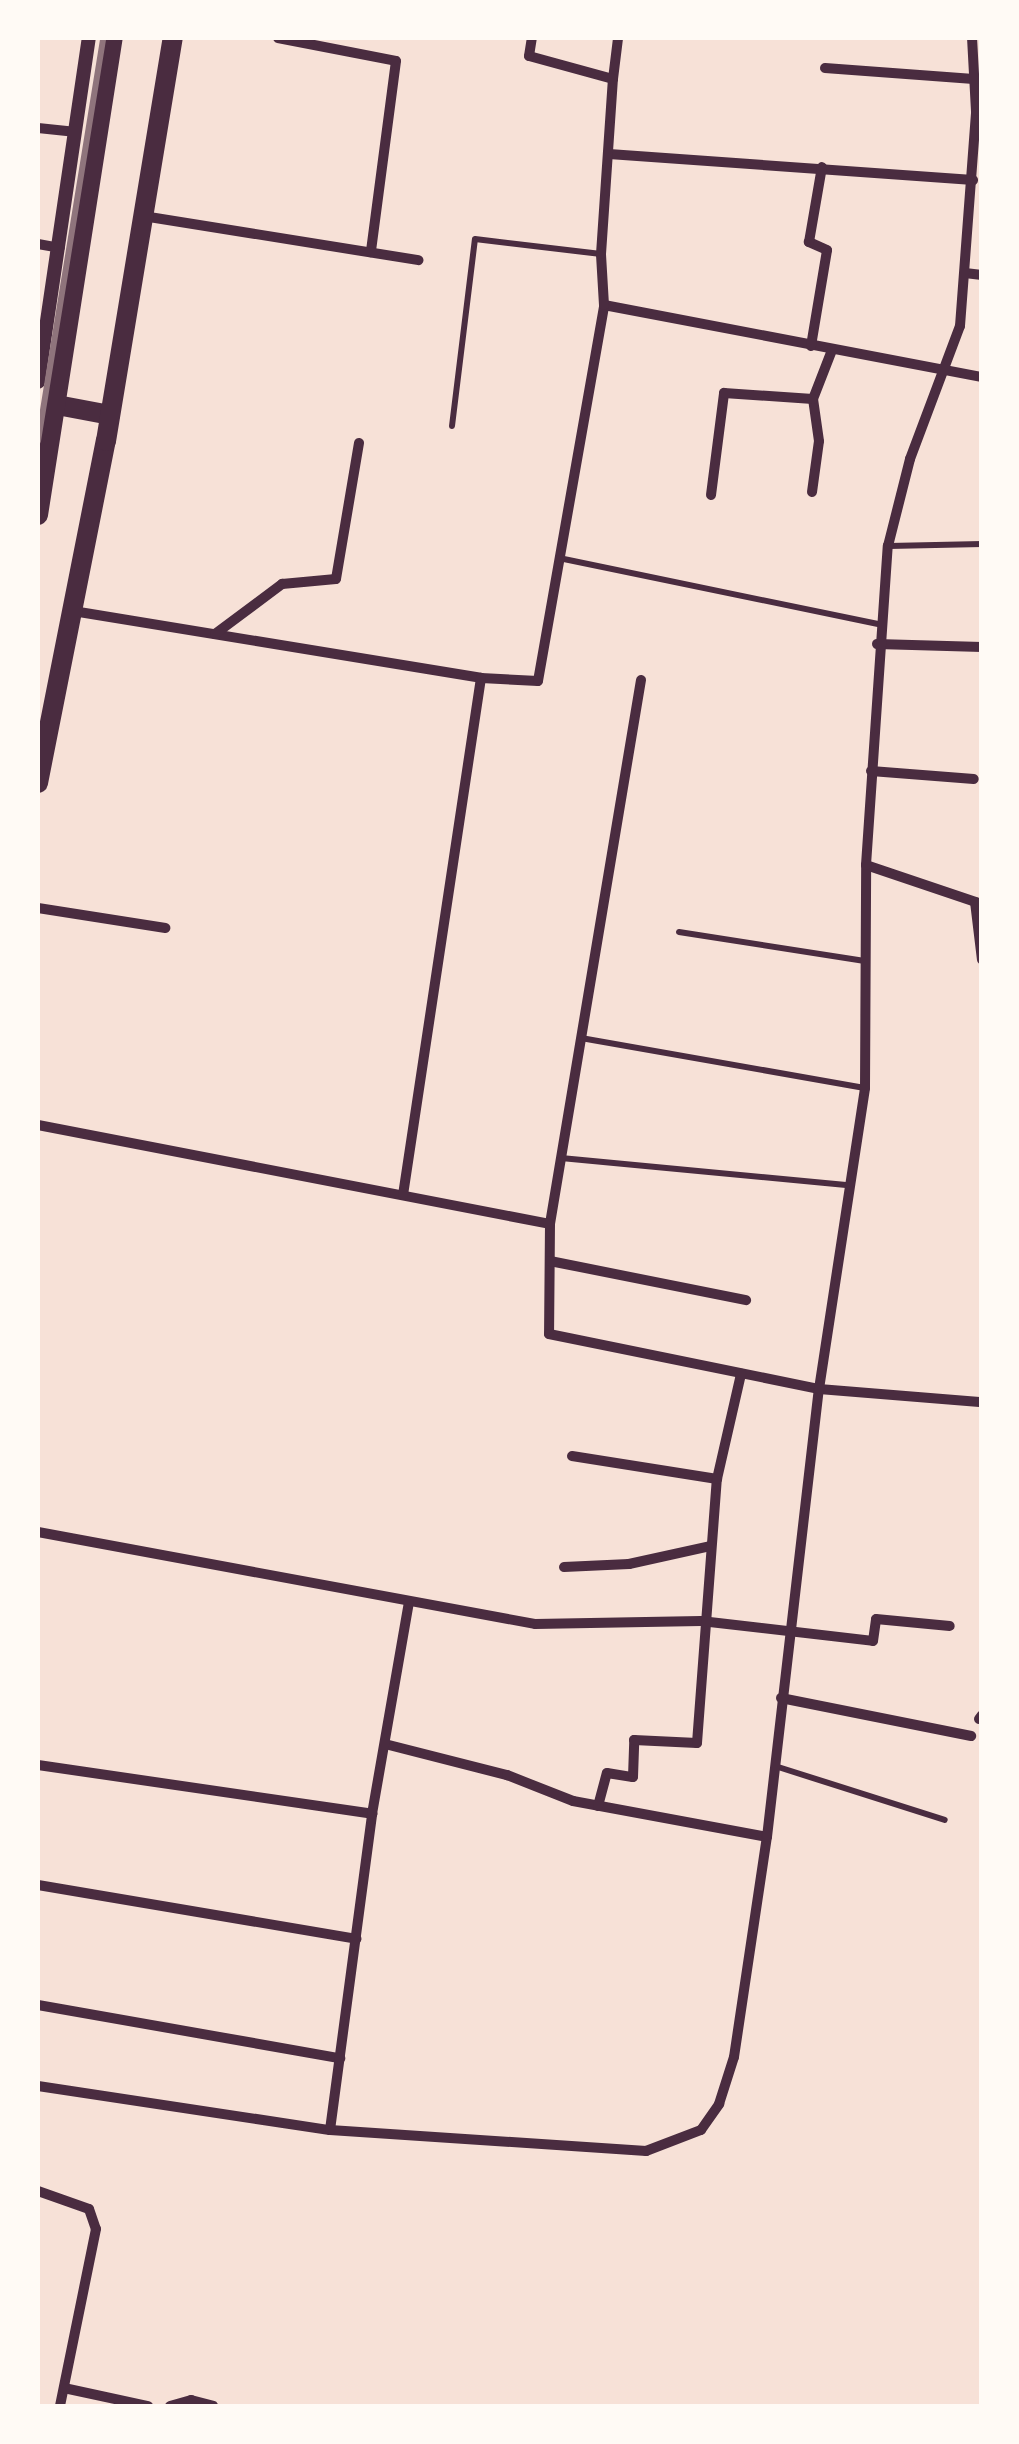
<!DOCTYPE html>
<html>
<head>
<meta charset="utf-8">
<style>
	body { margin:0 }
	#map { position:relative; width:1019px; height:2444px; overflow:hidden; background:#f7e1d7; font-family:Lato,sans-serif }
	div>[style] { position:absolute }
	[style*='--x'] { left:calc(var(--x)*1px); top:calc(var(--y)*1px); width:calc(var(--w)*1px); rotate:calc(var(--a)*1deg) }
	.service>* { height:6px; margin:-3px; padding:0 3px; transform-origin:3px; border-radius:3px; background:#4a2c40 }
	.minor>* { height:10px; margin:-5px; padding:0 5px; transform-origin:5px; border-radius:5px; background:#4a2c40 }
	.tertiary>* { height:14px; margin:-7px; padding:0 7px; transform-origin:7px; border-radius:7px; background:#4a2c40 }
	.trunk>* { height:20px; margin:-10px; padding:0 10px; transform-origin:10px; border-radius:10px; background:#4a2c40 }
	.rail>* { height:6px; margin:-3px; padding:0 3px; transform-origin:3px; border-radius:3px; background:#8f747c }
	span { translate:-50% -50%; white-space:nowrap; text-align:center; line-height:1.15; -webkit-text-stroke:8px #fffaf5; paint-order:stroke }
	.frame { position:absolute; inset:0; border:40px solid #fffaf5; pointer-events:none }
</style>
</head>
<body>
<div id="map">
	<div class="service">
		<i style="--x:452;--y:426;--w:188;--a:-83"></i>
		<i style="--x:475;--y:239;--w:127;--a:6.8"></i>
		<i style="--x:889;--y:546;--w:93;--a:-1.2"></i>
		<i style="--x:559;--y:558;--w:327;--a:11.7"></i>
		<i style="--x:679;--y:932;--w:188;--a:8.9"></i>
		<i style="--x:581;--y:1038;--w:288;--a:10"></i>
		<i style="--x:561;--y:1158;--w:289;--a:5.4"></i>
		<i style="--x:775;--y:1766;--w:178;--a:17.6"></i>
	</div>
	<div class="minor">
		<i style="--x:278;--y:38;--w:120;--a:11"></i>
		<i style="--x:396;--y:61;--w:193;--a:97.5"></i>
		<i style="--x:825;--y:68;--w:149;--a:4.2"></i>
		<i style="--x:613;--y:79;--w:41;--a:-83"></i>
		<i style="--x:38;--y:128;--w:36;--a:6"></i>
		<i style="--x:609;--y:154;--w:365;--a:4.1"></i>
		<i style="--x:143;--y:216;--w:279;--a:9.1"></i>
		<i style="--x:38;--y:244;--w:22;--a:10"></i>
		<i style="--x:965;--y:273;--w:17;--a:7"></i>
		<i style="--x:604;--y:305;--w:385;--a:10.8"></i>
		<i style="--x:811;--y:346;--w:97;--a:-80.5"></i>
		<i style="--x:827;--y:250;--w:20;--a:-156"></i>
		<i style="--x:809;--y:242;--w:76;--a:-80.2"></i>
		<i style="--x:812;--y:492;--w:51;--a:-82.2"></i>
		<i style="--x:819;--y:441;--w:42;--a:-98.1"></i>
		<i style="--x:813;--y:399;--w:53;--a:-68.8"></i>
		<i style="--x:711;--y:495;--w:103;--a:-82.7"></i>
		<i style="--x:724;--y:393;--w:89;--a:3.9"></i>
		<i style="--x:73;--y:611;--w:413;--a:9.3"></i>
		<i style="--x:481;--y:678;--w:57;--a:3"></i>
		<i style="--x:538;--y:681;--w:382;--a:-80"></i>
		<i style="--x:604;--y:305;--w:51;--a:-93.4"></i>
		<i style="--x:601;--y:254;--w:175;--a:-86.1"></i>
		<i style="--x:613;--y:79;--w:87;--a:-164.7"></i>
		<i style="--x:529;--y:56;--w:18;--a:-81"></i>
		<i style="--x:215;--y:634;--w:84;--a:-36.7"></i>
		<i style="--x:282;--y:584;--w:54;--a:-5.3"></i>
		<i style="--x:336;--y:579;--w:138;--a:-80.4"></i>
		<i style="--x:877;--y:644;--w:105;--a:1.6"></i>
		<i style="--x:641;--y:680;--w:552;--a:99.5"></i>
		<i style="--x:550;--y:1224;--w:110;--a:90.5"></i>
		<i style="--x:549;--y:1334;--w:276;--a:11.5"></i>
		<i style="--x:819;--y:1389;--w:164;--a:4.6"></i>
		<i style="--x:871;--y:771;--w:103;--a:4.4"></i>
		<i style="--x:866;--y:865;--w:122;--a:18.6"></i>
		<i style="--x:975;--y:902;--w:58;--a:83.1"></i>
		<i style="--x:38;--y:908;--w:129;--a:8.9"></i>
		<i style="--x:38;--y:1125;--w:521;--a:10.94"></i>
		<i style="--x:403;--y:1195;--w:523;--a:-81.42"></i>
		<i style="--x:550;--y:1261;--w:200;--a:11.3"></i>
		<i style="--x:572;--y:1456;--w:147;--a:9"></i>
		<i style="--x:38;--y:1532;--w:505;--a:10.49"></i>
		<i style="--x:535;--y:1624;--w:166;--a:-1"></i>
		<i style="--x:701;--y:1621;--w:173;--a:6.6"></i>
		<i style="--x:873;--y:1641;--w:22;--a:-82"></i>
		<i style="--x:876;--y:1619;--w:74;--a:5.4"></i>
		<i style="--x:564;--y:1567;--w:65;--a:-2.6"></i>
		<i style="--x:629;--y:1564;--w:83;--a:-12.5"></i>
		<i style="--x:781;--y:1698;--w:194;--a:11.3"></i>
		<i style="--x:979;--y:1719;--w:5;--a:-53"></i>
		<i style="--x:385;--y:1744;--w:126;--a:14.3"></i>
		<i style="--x:507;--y:1775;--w:71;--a:21.5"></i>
		<i style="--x:573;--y:1801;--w:197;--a:10.5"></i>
		<i style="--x:38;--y:1765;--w:338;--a:8.3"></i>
		<i style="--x:598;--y:1806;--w:34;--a:-75"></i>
		<i style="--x:607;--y:1773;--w:26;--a:9"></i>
		<i style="--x:633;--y:1777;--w:37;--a:-88"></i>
		<i style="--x:634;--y:1740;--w:63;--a:2.7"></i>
		<i style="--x:697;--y:1743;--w:265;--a:-85.7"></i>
		<i style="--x:717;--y:1479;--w:108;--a:-77.1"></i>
		<i style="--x:38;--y:1885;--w:323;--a:9.6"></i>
		<i style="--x:38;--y:2005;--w:307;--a:10"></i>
		<i style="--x:38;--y:2086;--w:295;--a:8.6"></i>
		<i style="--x:330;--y:2130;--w:317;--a:3.8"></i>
		<i style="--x:646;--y:2151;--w:59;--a:-20.9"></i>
		<i style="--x:701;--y:2130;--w:32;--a:-55"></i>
		<i style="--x:719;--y:2104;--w:49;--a:-72.3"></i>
		<i style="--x:734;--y:2057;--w:222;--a:-81.5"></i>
		<i style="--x:767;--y:1837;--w:451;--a:-83.4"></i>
		<i style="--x:819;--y:1389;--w:304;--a:-81.3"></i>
		<i style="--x:865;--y:1088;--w:223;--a:-89.7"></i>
		<i style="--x:866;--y:865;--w:320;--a:-86.1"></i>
		<i style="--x:888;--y:546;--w:90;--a:-75.8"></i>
		<i style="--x:910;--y:459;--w:142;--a:-69.4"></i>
		<i style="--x:960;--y:326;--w:216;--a:-85.7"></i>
		<i style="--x:976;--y:111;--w:73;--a:-93.1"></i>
		<i style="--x:330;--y:2130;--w:319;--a:-82.4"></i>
		<i style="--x:372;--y:1814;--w:215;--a:-80.1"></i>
		<i style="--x:38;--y:2191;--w:54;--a:19.4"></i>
		<i style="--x:89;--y:2209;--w:21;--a:71"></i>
		<i style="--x:96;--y:2229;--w:181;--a:101.5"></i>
		<i style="--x:64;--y:2388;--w:86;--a:12.1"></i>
		<i style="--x:170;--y:2406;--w:22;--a:-16"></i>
		<i style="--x:191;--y:2400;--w:23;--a:15"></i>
	</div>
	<div class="tertiary">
		<i style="--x:38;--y:382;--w:348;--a:-81.6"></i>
	</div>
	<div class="trunk">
		<i style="--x:57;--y:405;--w:54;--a:10.7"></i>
		<i style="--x:38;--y:515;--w:483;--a:-81.1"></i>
		<i style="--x:38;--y:783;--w:349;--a:-78.8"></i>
		<i style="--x:106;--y:441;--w:409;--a:-80.6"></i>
	</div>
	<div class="rail">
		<i style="--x:38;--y:441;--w:408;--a:-80.8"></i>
	</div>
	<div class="frame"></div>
</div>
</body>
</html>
